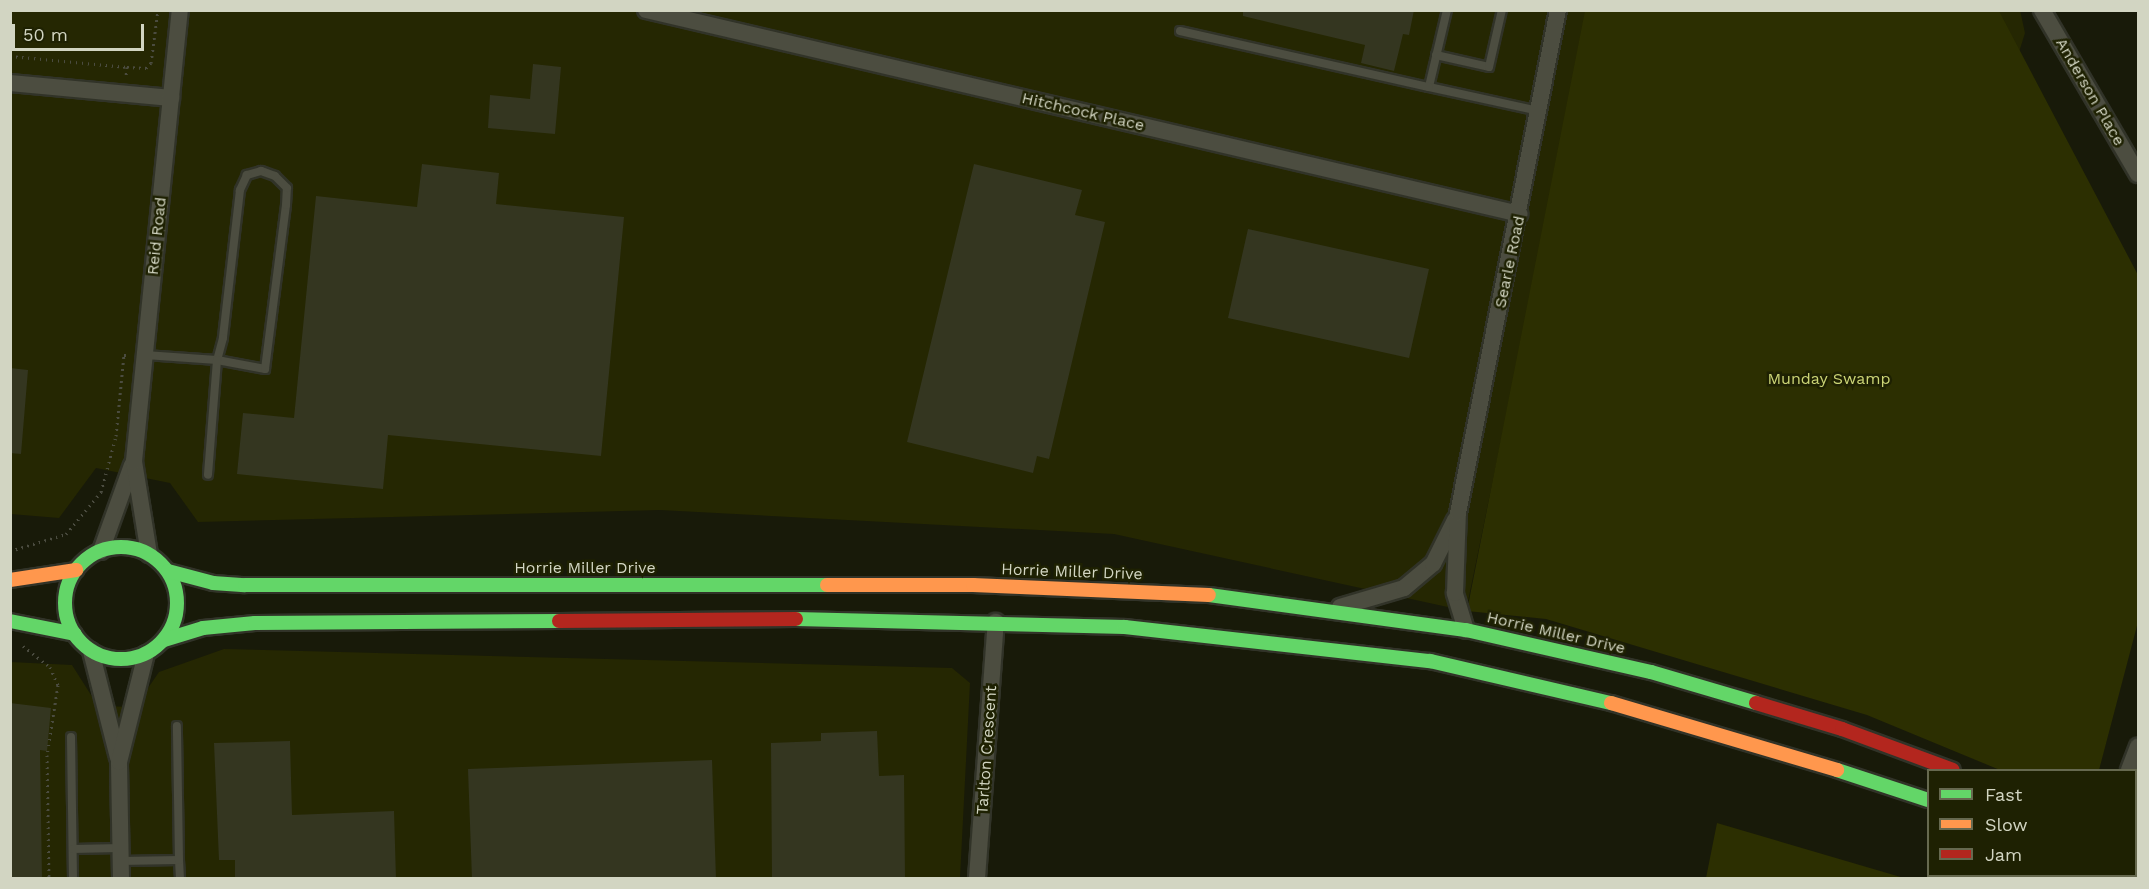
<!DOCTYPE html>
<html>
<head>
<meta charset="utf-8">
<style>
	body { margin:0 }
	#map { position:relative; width:2149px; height:889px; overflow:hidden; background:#181a09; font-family:"Work Sans",sans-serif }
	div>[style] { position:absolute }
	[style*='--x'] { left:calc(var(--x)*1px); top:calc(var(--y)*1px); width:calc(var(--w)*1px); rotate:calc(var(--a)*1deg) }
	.built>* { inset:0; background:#252702 }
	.green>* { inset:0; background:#2c2f01 }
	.building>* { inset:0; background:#343620 }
	.path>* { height:3px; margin-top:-1.5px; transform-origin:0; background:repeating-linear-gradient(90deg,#4b4c40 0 1.5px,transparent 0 6px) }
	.roads { filter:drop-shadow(2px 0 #313328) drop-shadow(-2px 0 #313328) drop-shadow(0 2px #313328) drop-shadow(0 -2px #313328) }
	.lane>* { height:8px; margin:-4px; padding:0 4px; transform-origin:4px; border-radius:4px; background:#4c4d40 }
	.street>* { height:16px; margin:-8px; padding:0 8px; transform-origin:8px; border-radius:8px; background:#4c4d40 }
	.fast>* { height:14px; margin:-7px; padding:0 7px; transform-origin:7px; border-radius:7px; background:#63d668 }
	.fast>.ring { margin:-7px; padding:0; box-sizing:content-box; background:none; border:14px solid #63d668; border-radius:50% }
	.slow>* { height:14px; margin:-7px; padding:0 7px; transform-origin:7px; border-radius:7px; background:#ff974d }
	.jam>* { height:14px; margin:-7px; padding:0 7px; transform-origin:7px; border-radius:7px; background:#b3261e }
	span { translate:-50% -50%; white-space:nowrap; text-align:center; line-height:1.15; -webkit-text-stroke:5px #1e2102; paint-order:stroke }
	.street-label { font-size:16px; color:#d2d5c2 }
	.park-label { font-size:16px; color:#ccd576 }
	.frame { position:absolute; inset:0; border:12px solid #d2d5c2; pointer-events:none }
	.legend { position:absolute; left:1927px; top:769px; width:210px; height:108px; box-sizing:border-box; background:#1e2102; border:2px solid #66694f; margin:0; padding:8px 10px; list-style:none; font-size:18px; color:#d2d5c2 }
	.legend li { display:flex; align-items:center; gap:12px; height:30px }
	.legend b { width:30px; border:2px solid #66694f }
	.scale { position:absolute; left:12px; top:24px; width:132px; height:27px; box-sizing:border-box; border:3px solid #d2d5c2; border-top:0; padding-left:8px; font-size:18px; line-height:21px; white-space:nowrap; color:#d2d5c2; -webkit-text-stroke:4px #1e2102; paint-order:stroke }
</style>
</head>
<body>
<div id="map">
	<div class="built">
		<i style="clip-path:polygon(2020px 10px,2025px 33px,1942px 298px,1546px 223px,1466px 611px,1114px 534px,660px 510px,198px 522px,170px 483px,96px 468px,59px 518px,11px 514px,10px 11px)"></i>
		<i style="clip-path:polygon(224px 649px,952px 668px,970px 683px,960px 878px,11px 878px,10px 662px,72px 665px,98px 706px,135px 707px,159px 672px)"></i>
	</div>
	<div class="green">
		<i style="clip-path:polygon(1585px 11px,1999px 11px,2138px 275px,2138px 622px,2099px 770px,2000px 770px,1867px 715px,1546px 619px,1467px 611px)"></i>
		<i style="clip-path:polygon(1717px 823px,1904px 878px,1706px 878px)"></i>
	</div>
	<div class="building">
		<i style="clip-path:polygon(1243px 10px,1414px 10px,1409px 35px,1403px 34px,1394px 71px,1361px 63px,1365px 45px,1243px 16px)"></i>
		<i style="clip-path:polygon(533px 64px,561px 67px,555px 134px,488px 128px,490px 95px,530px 99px)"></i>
		<i style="clip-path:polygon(422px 164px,499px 173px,496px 204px,624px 217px,601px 456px,388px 435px,383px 489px,237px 474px,243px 413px,294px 418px,316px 196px,417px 207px)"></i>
		<i style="clip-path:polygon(974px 164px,1082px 190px,1075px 215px,1105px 222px,1049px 459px,1037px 456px,1033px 473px,907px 442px)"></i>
		<i style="clip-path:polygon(1248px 229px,1429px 269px,1409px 358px,1228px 318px)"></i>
		<i style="clip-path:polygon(10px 368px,28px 370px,21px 454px,10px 453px)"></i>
		<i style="clip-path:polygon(10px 703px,51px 708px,47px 751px,40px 750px,42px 879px,10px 879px)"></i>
		<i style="clip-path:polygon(877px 731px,879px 776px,904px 775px,905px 879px,772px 879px,771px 743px,821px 741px,821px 733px)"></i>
		<i style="clip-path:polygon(290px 741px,292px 815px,394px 811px,396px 879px,235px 879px,235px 860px,219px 860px,214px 743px)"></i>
		<i style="clip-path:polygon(712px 760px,716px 879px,472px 879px,468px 769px)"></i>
	</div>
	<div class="path">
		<i style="--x:10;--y:56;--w:118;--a:5.4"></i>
		<i style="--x:127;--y:67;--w:10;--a:96"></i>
		<i style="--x:127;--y:67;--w:19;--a:3"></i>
		<i style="--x:146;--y:68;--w:7;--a:-45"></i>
		<i style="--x:151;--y:63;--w:53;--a:-82.5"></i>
		<i style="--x:10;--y:551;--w:59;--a:-16.9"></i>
		<i style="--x:66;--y:534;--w:55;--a:-50.2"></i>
		<i style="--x:101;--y:492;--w:58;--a:-75"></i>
		<i style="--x:116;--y:436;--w:81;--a:-84.4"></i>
		<i style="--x:124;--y:355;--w:4;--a:0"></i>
		<i style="--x:23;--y:646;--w:34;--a:38"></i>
		<i style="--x:50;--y:667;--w:20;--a:66"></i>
		<i style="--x:58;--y:685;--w:71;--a:98.9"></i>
		<i style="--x:47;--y:755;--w:123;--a:89.1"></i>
	</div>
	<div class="roads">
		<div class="lane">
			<i style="--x:1447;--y:10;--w:79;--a:103.2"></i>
			<i style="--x:1429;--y:87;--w:113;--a:12.3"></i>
			<i style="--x:1180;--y:31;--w:255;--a:12.7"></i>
			<i style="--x:1436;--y:55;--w:54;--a:12.8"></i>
			<i style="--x:1489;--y:67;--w:58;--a:-77.2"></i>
			<i style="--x:145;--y:355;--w:72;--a:4"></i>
			<i style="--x:217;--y:360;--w:49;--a:10.6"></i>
			<i style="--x:265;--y:369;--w:165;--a:-82.7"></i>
			<i style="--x:286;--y:205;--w:17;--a:-87"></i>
			<i style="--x:287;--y:188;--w:17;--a:-135"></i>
			<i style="--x:275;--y:176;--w:15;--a:-160"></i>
			<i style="--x:261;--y:171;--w:15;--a:164"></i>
			<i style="--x:247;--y:175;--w:17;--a:115"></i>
			<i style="--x:240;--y:190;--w:149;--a:96.6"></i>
			<i style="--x:223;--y:338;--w:23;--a:105"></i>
			<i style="--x:217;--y:360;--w:115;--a:94.5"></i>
			<i style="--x:71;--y:737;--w:141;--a:89.2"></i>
			<i style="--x:73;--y:849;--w:47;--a:-1.2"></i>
			<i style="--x:179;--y:860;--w:18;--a:87"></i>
			<i style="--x:120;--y:861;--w:59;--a:-1"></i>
			<i style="--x:179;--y:860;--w:134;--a:-90.9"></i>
		</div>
		<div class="street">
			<i style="--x:646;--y:10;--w:897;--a:13.14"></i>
			<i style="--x:2042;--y:10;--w:190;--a:59.7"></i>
			<i style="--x:10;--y:83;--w:162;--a:5.3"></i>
			<i style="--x:101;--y:551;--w:91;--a:-70.2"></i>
			<i style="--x:149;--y:554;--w:94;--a:-99.2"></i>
			<i style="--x:134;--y:461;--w:453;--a:-84.2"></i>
			<i style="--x:1340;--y:607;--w:67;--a:-16.5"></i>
			<i style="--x:1404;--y:588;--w:38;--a:-40"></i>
			<i style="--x:1433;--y:564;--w:49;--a:-63.4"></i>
			<i style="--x:1466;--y:630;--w:39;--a:-107"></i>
			<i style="--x:1455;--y:593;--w:80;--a:-87.9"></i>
			<i style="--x:1458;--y:513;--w:513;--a:-78.76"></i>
			<i style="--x:91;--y:651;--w:110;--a:75.8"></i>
			<i style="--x:2129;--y:770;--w:25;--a:-69"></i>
			<i style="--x:121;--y:878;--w:116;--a:-91"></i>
			<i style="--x:119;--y:762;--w:111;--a:-76"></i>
			<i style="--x:977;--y:878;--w:257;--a:-85.8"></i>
		</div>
		<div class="fast">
			<i class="ring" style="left:65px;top:547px;width:98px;height:98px"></i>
			<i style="--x:168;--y:571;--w:47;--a:14.9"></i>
			<i style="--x:213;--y:583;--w:32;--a:4"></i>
			<i style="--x:245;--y:585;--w:582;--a:0"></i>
			<i style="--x:1209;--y:595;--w:259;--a:7.8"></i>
			<i style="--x:1466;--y:630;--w:190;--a:12.8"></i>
			<i style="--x:1651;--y:672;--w:109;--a:16.4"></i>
			<i style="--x:796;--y:619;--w:329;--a:1.4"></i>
			<i style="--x:1125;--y:627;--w:307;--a:6.4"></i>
			<i style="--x:1430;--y:661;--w:186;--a:13.1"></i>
			<i style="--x:10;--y:621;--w:66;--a:11.3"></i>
			<i style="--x:164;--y:640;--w:41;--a:-17.1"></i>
			<i style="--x:203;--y:628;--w:52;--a:-5.5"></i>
			<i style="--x:255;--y:623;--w:304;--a:-0.4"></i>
			<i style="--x:1837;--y:770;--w:96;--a:18.2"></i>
			<i style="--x:2136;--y:799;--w:2;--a:0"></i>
			<i style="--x:2062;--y:876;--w:3;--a:45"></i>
		</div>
		<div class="slow">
			<i style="--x:10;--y:580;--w:67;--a:-8.6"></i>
			<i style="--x:827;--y:585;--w:146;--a:0"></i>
			<i style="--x:973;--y:585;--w:236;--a:2.4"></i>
			<i style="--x:1611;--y:703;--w:236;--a:16.5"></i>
		</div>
		<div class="jam">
			<i style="--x:559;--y:621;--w:237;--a:-0.5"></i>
			<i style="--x:1756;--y:703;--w:90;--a:16.8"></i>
			<i style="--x:1842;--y:729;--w:118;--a:20.3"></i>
		</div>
	</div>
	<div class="street-label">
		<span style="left:2090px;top:92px;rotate:60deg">Anderson Place</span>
		<span style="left:1083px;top:112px;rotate:13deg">Hitchcock Place</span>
		<span style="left:157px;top:236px;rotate:-84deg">Reid Road</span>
		<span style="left:1510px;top:262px;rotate:-78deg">Searle Road</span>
		<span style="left:585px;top:568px">Horrie Miller Drive</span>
		<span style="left:1072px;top:572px;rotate:2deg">Horrie Miller Drive</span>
		<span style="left:1556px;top:633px;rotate:13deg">Horrie Miller Drive</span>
		<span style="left:987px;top:750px;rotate:-86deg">Tarlton Crescent</span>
	</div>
	<div class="park-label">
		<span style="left:1829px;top:379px">Munday Swamp</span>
	</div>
	<div class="frame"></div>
	<ul class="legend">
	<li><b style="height:8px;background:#63d668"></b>Fast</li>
	<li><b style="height:8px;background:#ff974d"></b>Slow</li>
	<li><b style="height:8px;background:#b3261e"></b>Jam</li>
	</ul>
	<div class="scale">50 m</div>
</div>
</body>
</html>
